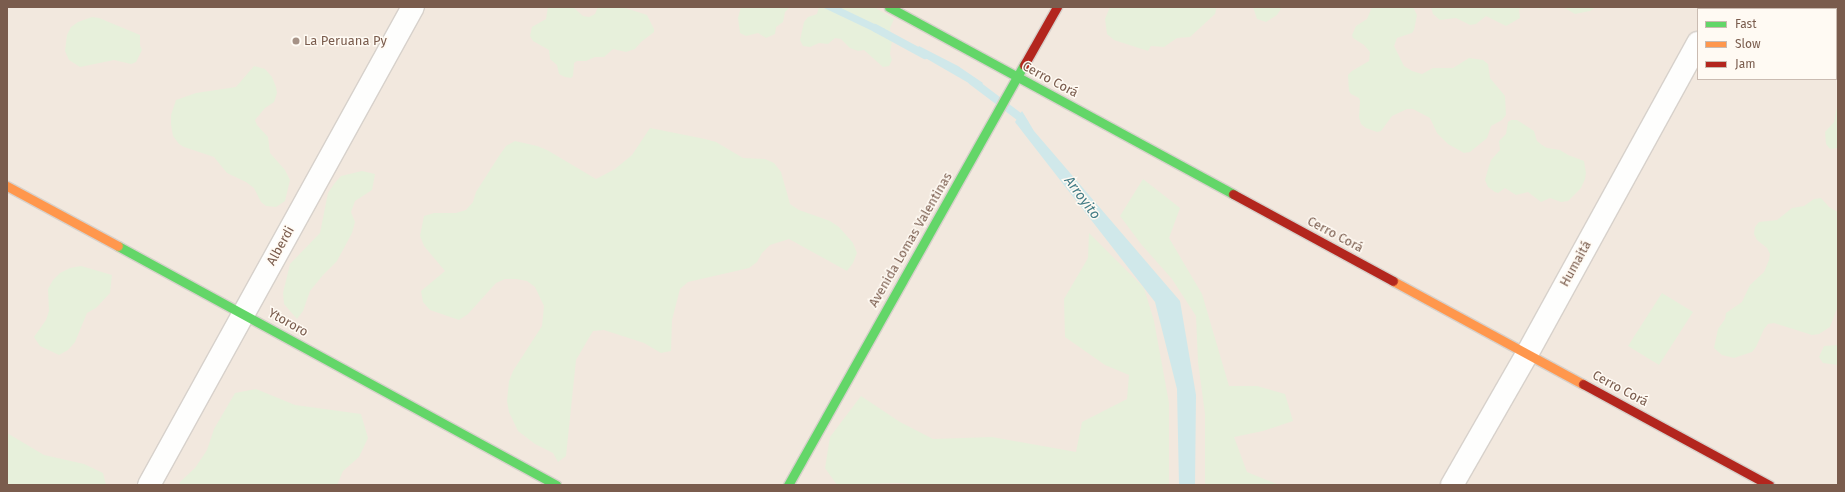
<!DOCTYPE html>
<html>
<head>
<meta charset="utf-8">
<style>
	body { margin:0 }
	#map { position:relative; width:1845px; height:492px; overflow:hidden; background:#f9f5f0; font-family:"Fira Sans",sans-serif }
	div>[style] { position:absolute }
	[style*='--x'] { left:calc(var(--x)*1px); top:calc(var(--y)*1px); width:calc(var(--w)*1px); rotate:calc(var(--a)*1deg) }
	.residential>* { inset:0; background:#f2e8de }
	.green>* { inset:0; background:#e7f0db }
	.water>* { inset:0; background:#d0e8ea }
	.stream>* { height:8px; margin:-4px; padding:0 4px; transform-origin:4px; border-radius:4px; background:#d0e8ea }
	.roads { filter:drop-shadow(1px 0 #d7d1cb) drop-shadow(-1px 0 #d7d1cb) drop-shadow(0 1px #d7d1cb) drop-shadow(0 -1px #d7d1cb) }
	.street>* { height:22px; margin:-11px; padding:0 11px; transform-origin:11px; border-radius:11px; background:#fefefd }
	.fast>* { height:9px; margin:-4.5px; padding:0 4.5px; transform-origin:4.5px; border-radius:4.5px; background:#63d668 }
	.slow>* { height:9px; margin:-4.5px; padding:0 4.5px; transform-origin:4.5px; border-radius:4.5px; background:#ff974d }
	.jam>* { height:9px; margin:-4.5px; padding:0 4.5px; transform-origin:4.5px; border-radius:4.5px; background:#b3261e }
	.dots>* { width:11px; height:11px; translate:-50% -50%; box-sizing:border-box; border:2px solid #fffaf3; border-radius:50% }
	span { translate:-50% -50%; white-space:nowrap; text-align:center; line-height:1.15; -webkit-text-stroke:3px #fffaf3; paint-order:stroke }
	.poi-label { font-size:13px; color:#7a5c4d }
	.left { translate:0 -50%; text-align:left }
	.street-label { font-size:13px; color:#7a5c4d }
	.water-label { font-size:14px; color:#437c86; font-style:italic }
	.frame { position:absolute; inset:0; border:8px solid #7a5c4d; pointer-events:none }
	.legend { position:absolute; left:1697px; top:8px; width:140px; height:72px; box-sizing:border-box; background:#fffaf3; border:1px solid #cabbb1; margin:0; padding:5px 7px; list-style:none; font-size:12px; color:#7a5c4d }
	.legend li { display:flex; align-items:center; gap:8px; height:20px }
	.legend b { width:20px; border:1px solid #cabbb1 }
</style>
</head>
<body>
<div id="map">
	<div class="residential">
		<i style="clip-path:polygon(evenodd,7px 7px,1838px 7px,1838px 485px,7px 485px,7px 7px,1698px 9px,1836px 9px,1836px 79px,1698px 79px,1698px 9px)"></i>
	</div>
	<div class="green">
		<i style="clip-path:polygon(548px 7px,573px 7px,583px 16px,589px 17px,595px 14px,598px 7px,622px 7px,647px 15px,654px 29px,654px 32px,641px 42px,635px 49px,626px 52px,613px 49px,604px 57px,595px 57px,586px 61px,577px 61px,574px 63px,573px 76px,571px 78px,565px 77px,559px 74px,557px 65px,550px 59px,549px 50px,533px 41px,530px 36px,532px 27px,546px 19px)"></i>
		<i style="clip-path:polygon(741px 7px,790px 7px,785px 12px,783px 22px,776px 27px,775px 34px,766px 38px,758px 33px,746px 36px,740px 33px,738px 18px)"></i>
		<i style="clip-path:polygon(819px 7px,874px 7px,894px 19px,890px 28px,892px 41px,890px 54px,892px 60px,889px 66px,883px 67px,864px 50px,858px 51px,850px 48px,841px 39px,835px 38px,828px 44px,819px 43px,810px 47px,803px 46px,800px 40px,804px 22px,808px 17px,817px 14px)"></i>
		<i style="clip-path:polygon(1110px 7px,1216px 7px,1216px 10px,1215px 14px,1190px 37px,1177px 38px,1164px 47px,1151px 46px,1148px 51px,1114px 40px,1107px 34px,1105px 19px)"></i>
		<i style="clip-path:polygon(1253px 7px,1282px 7px,1277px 15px,1266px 22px,1257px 19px)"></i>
		<i style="clip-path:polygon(1372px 7px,1413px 7px,1417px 15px,1414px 30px,1412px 33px,1397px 38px,1394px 46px,1404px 66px,1412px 71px,1422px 74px,1433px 68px,1453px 68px,1469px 58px,1483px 60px,1488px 64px,1490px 78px,1505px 96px,1506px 115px,1502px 120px,1491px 126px,1487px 138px,1470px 152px,1464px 153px,1448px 144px,1437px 133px,1430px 118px,1413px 109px,1407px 109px,1392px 116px,1381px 131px,1377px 132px,1366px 128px,1361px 124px,1359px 117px,1360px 101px,1359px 98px,1351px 94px,1349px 91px,1348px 75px,1352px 71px,1369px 61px,1370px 52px,1364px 45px,1353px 38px,1352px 35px,1356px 26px,1367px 19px)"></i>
		<i style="clip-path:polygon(1431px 7px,1542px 7px,1541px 9px,1531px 7px,1519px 9px,1520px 18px,1506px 26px,1486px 16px,1476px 24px,1470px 25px,1456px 18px,1440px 20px,1433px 14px)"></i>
		<i style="clip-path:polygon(1563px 7px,1596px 7px,1590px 11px,1575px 14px)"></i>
		<i style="clip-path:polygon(92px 17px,99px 18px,140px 35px,140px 45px,142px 50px,136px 62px,131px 64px,114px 60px,80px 67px,69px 60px,65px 51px,67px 35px,71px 27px,78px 22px)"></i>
		<i style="clip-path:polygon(254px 66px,265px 69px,272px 77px,276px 87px,277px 93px,274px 102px,265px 108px,255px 120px,257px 125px,268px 137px,270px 153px,285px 170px,290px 180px,285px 201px,276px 207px,266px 206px,261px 202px,254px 188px,246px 182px,227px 173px,214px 157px,184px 147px,179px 144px,173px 136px,171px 125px,171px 115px,176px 100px,196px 93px,236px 87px)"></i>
		<i style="clip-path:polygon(1838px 102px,1838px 148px,1830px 149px,1826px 144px,1825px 132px,1834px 122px)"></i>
		<i style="clip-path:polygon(1511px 120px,1517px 120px,1534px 131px,1537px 141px,1542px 145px,1547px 148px,1560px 150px,1568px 155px,1584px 161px,1586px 173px,1585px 179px,1581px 188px,1568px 201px,1561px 202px,1550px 198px,1541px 202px,1528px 192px,1516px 195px,1505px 188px,1498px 193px,1495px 192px,1488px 187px,1485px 180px,1489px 166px,1491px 160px,1500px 150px,1499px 141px,1506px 134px,1508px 122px)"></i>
		<i style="clip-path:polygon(650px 128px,705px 139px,716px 142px,743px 158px,765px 159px,774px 163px,781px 172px,790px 204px,799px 210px,830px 221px,839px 227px,853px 243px,857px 253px,853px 263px,847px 271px,789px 239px,770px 245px,762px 253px,757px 262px,749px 268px,688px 282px,680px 289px,672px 320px,671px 351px,661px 353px,644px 343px,604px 330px,593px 331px,576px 360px,566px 456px,558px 462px,553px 453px,535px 444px,518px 431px,509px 412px,507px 401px,509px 381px,513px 371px,542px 326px,544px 306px,535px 287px,527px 281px,516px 279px,505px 279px,496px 283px,468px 314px,459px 320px,430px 310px,423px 302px,421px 291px,445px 271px,424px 246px,420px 236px,424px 216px,434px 213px,456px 213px,466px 210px,473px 202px,476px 192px,499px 156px,506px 146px,515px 141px,537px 146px,547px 150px,596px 179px,615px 169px,632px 155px)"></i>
		<i style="clip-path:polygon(362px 171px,375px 174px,372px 190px,355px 201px,351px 212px,355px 222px,352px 233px,337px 261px,323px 275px,310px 291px,303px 311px,297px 319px,284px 304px,283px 293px,290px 264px,320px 233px,328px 193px,334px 184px,341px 176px)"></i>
		<i style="clip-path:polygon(1143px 179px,1180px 208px,1169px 238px,1202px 294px,1229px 386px,1257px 386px,1285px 394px,1293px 421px,1263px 431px,1234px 437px,1247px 472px,1279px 485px,1205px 485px,1205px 414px,1198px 362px,1196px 316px,1172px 279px,1141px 244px,1120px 216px)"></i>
		<i style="clip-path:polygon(1821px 198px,1829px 207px,1838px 212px,1838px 306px,1830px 327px,1819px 334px,1812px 335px,1774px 323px,1768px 324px,1764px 329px,1756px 347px,1752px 352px,1734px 358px,1722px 355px,1714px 348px,1718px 329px,1725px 319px,1726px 313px,1742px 302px,1750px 285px,1764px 272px,1769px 260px,1770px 254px,1767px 248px,1757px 240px,1754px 234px,1755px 227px,1759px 222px,1777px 220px,1792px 208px,1804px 206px,1814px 199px)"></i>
		<i style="clip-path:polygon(1089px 233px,1144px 288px,1154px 321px,1169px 403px,1169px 485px,923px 485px,898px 483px,837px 485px,825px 468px,830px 437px,861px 396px,900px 422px,933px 439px,992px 437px,1076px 452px,1082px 422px,1127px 399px,1129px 375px,1105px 365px,1065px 337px,1064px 299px,1088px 258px)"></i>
		<i style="clip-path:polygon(81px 266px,112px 275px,110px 293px,96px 308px,87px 313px,75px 342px,68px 350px,59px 355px,40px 346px,34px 337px,46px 320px,49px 311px,48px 289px,53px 280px,60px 273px,70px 268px)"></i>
		<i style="clip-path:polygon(1662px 293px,1693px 312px,1659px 365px,1628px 346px)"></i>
		<i style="clip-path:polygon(1838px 345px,1838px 365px,1823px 363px,1819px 357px,1824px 346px)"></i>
		<i style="clip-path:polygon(256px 389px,295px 405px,361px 414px,368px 438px,359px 457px,343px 471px,337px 485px,179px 485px,180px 482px,195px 468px,207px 450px,214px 429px,235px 393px)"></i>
		<i style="clip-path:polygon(7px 433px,44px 455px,84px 464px,103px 473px,106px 485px,7px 485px)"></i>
	</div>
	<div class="water">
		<i style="clip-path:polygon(822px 7px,839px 7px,885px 29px,883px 36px)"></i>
		<i style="clip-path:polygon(919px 46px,958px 66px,983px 83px,979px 89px,915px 52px)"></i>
		<i style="clip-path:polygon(1022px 111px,1034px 131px,1180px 301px,1196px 395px,1195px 485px,1179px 485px,1177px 389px,1155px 302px,1025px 135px,1015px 122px)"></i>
	</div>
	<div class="stream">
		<i style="--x:875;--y:28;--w:57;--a:28.4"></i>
		<i style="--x:972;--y:81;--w:61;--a:37.1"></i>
		<i style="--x:1021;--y:118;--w:7;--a:56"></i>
	</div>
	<div class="roads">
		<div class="street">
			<i style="--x:1716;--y:9;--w:3;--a:-45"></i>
			<i style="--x:149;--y:485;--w:546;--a:-61.09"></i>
			<i style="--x:1452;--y:485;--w:151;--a:-60.2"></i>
			<i style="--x:1527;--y:354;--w:355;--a:-61.2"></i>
		</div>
		<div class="fast">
			<i style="--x:889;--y:7;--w:392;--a:28.5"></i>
			<i style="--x:118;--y:246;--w:499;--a:28.6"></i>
			<i style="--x:788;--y:485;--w:482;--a:-60.7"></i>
		</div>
		<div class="slow">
			<i style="--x:7;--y:186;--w:126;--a:28.4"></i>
			<i style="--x:1393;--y:281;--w:216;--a:28.5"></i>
		</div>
		<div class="jam">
			<i style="--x:1024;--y:65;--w:67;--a:-60.4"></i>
			<i style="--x:1233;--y:194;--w:182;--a:28.5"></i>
			<i style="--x:1583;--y:384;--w:212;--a:28.5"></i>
		</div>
	</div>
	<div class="dots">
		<i style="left:296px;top:41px;background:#a69286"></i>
	</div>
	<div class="poi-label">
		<span class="left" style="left:304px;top:41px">La Peruana Py</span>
	</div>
	<div class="street-label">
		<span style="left:1050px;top:80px;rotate:28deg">Cerro Corá</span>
		<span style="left:1335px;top:235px;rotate:28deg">Cerro Corá</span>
		<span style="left:911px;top:240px;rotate:-60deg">Avenida Lomas Valentinas</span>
		<span style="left:281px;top:246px;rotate:-61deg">Alberdi</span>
		<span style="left:1576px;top:264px;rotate:-61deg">Humaitá</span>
		<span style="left:288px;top:323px;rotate:29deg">Ytororo</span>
		<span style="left:1620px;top:389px;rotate:28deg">Cerro Corá</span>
	</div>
	<div class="water-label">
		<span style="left:1082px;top:198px;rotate:53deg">Arroyito</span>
	</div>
	<div class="frame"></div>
	<ul class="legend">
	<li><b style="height:5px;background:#63d668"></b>Fast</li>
	<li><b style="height:5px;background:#ff974d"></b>Slow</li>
	<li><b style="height:5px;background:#b3261e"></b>Jam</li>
	</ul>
</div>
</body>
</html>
